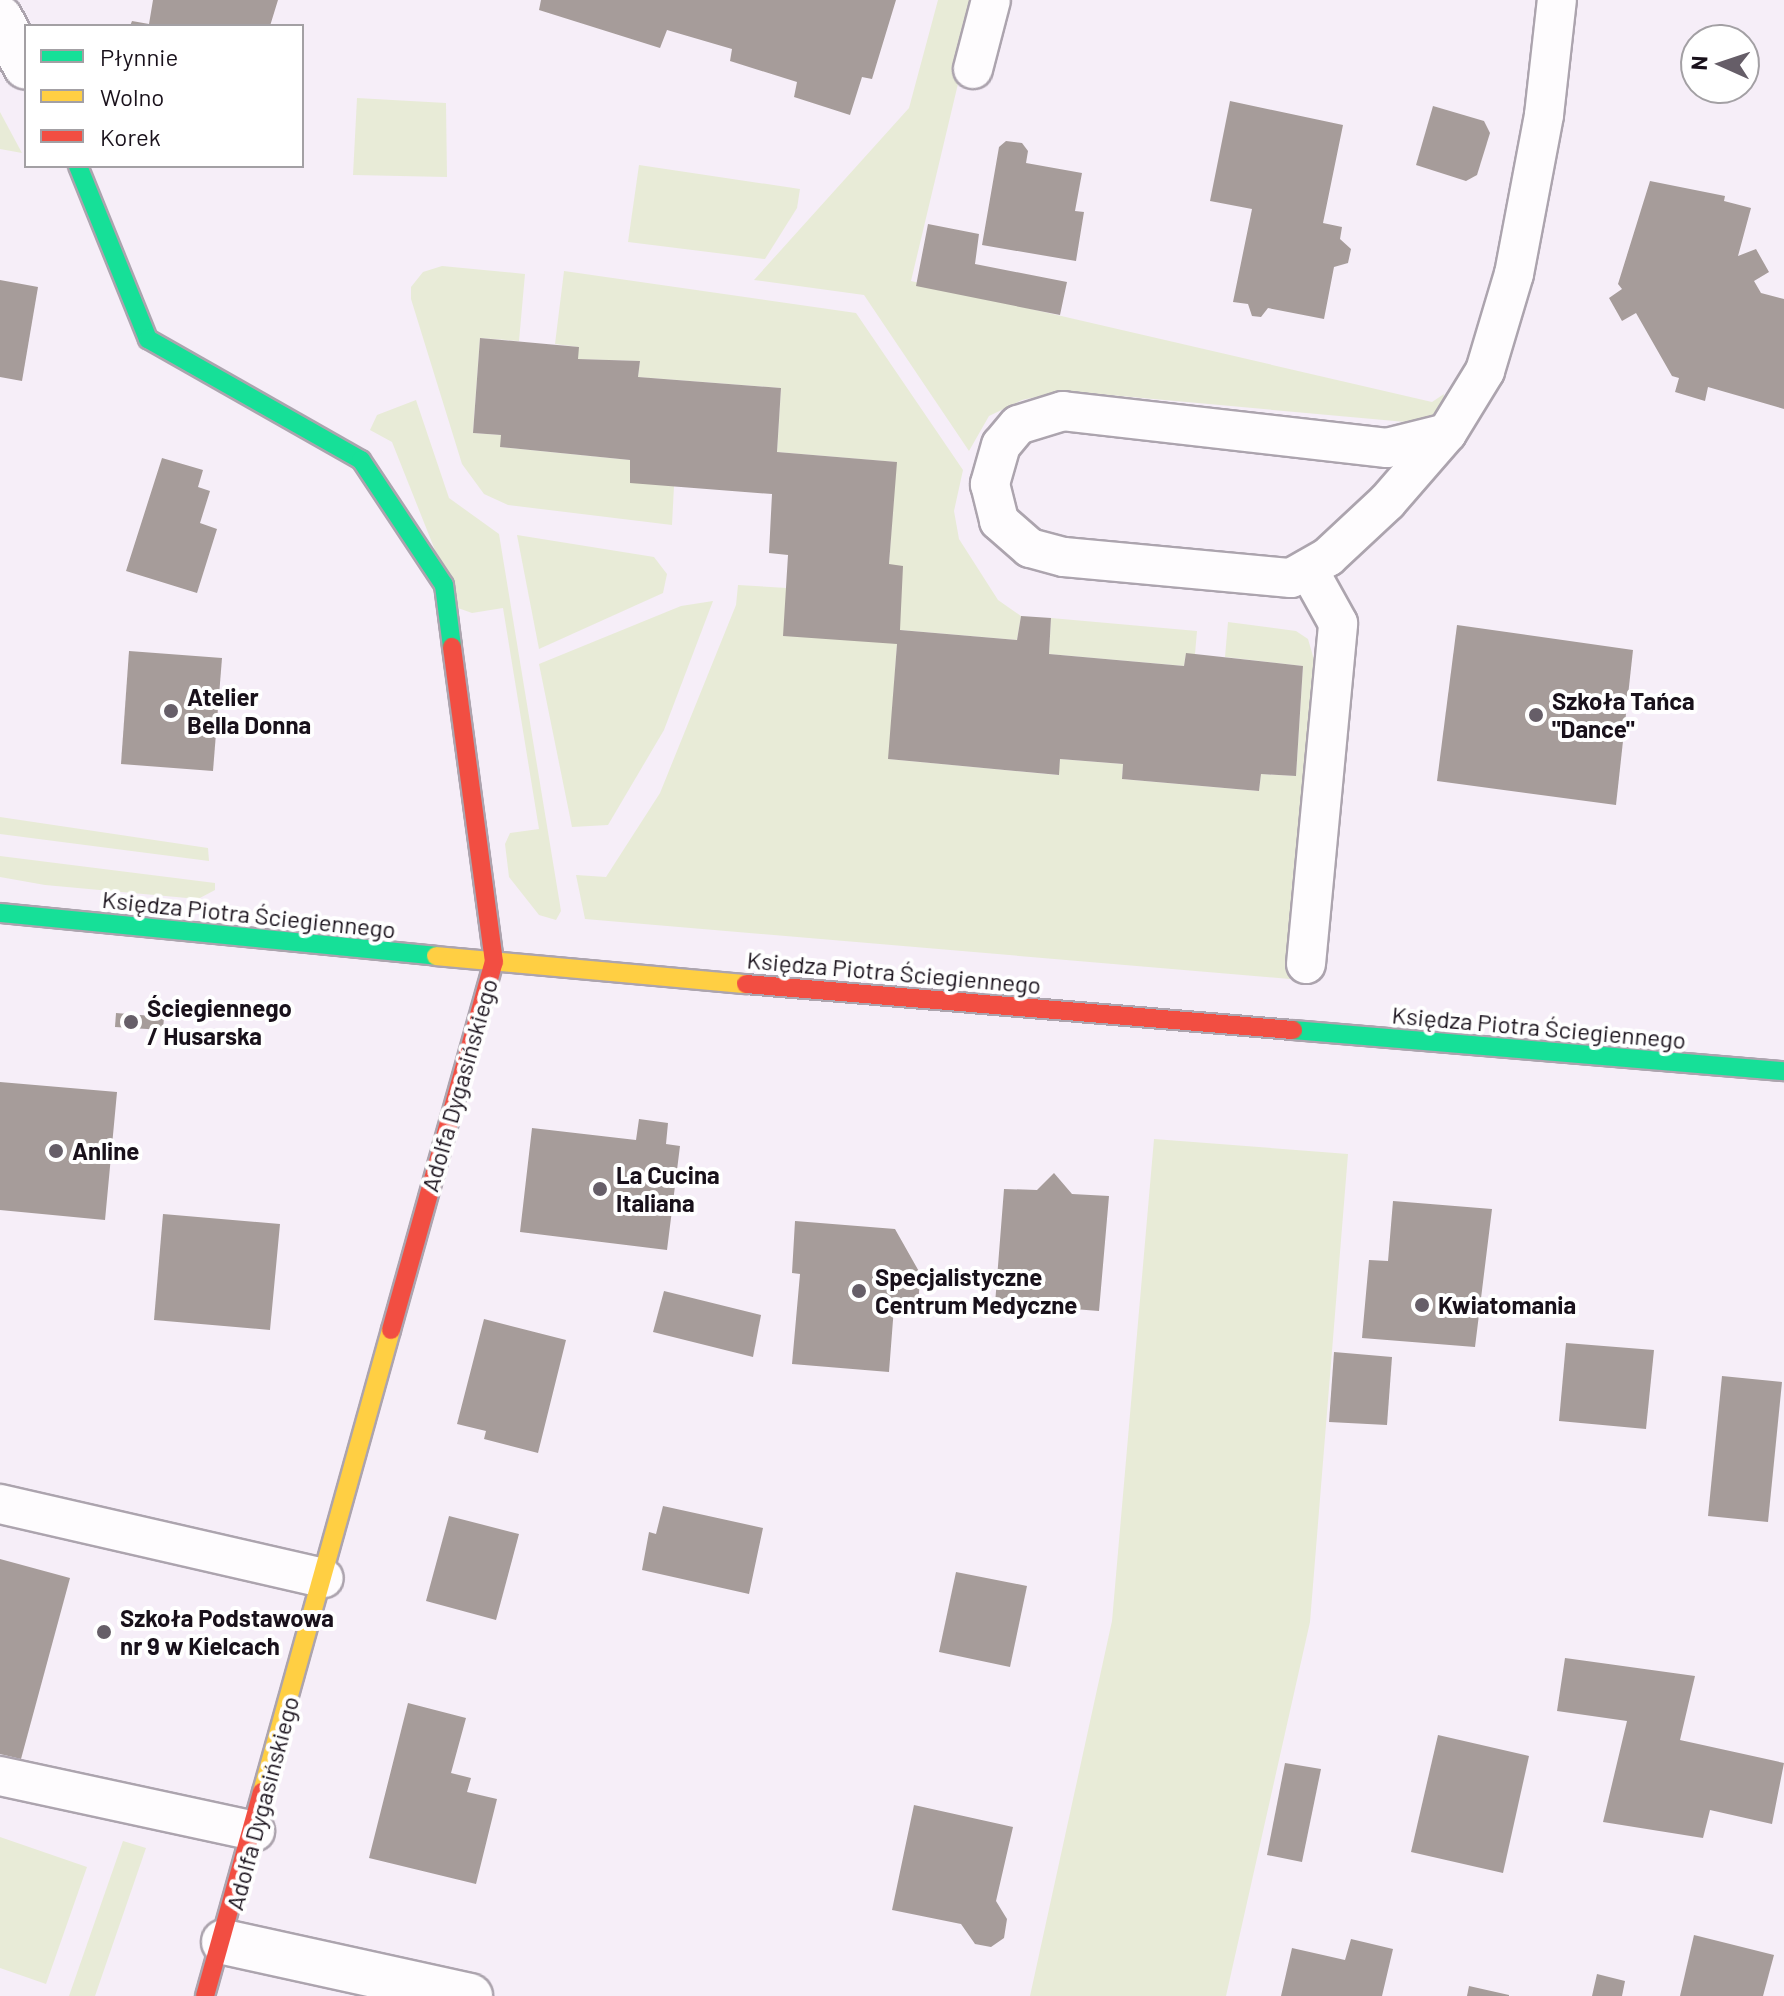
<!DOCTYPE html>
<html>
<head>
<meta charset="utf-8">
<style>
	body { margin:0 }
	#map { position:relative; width:1784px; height:1996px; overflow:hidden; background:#f6eef8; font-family:Barlow,sans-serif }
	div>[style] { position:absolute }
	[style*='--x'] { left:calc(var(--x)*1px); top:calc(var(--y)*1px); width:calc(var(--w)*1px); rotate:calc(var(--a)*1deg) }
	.green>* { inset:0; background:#e8ebd7 }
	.building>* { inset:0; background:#a69c9a }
	.roads { filter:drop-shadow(2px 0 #aca4ae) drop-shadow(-2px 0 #aca4ae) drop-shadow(0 2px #aca4ae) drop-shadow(0 -2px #aca4ae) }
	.lane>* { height:38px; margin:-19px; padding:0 19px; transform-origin:19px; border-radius:19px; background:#fefcfe }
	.street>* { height:44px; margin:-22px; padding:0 22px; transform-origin:22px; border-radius:22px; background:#fefcfe }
	.fast>* { height:18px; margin:-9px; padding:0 9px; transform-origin:9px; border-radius:9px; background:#16e098 }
	.slow>* { height:18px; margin:-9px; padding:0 9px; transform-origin:9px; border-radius:9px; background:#ffcf43 }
	.jam>* { height:18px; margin:-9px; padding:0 9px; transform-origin:9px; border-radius:9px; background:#f24e42 }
	.dots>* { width:22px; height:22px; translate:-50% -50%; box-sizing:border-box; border:4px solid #fff; border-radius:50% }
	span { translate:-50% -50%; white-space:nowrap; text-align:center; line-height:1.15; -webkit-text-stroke:8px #fff; paint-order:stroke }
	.poi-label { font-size:24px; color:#19111b; font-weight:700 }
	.left { translate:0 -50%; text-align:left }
	.street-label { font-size:24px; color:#19111b }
	.legend { position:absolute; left:24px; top:24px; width:280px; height:144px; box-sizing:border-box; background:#fff; border:2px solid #a3a0a4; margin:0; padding:10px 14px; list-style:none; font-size:24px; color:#19111b }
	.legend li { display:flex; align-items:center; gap:16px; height:40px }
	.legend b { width:40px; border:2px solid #a3a0a4 }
	.north { position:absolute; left:1680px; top:24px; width:80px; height:80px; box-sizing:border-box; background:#fff; border:2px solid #a3a0a4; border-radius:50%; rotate:273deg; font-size:22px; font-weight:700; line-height:32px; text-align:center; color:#19111b }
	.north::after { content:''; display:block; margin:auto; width:28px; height:36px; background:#665e68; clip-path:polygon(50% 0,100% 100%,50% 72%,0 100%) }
</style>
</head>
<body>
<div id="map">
	<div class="green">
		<i style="clip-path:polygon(938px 0,978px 0,911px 281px,1432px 402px,1444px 394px,1439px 425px,1065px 391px,1022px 400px,989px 416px,969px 451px,864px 295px,754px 280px,909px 108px)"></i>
		<i style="clip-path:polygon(357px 98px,446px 103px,447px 177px,353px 175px)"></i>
		<i style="clip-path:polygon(0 112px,22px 153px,0 149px)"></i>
		<i style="clip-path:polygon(639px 165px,800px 189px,797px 208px,765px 259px,628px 242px)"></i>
		<i style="clip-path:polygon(442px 266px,525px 274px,519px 341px,480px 338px,473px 433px,501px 435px,501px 447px,630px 460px,630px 482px,674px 486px,672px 525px,508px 505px,484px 494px,462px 464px,411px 299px,411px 287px,423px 272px)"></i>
		<i style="clip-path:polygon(564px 271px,856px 313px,963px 470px,954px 511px,959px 539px,998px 600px,1021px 616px,1017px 640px,900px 630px,889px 564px,896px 462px,777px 452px,781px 388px,638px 377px,640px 361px,578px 359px,578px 347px,555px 344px)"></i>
		<i style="clip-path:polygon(416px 400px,449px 498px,499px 534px,561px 911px,556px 920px,539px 915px,509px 877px,505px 844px,510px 833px,539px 829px,503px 608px,472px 613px,458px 608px,392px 442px,370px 430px,377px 415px)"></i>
		<i style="clip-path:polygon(517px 535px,654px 557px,667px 574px,663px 593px,539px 649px)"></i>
		<i style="clip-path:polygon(738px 585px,787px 588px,897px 644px,889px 759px,1058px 775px,1060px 759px,1123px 764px,1122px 779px,1259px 791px,1261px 774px,1296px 776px,1303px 666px,1225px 657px,1228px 622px,1296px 631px,1308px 639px,1315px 663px,1290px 979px,585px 919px,576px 875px,606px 877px,660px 793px,736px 605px)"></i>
		<i style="clip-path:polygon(713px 601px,664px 730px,608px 825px,572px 827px,539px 664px,681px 606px)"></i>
		<i style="clip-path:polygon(1051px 618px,1197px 631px,1195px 654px,1186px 654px,1184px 666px,1049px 654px)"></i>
		<i style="clip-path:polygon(0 817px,208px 848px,209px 861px,0 834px)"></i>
		<i style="clip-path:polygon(0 856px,215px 883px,215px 890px,198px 899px,45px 885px,0 877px)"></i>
		<i style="clip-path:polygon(1154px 1139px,1348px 1154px,1310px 1622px,1226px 1996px,1030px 1996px,1112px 1621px)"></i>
		<i style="clip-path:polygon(0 1837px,87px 1867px,46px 1984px,0 1968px)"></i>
		<i style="clip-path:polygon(123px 1841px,146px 1848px,95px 1996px,69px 1996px)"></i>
	</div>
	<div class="building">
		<i style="clip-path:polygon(153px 0,278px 0,270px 26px,130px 26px,132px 21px,149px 24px)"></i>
		<i style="clip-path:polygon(541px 0,896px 0,872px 79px,862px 77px,850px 115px,794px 97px,797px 82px,730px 61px,732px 49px,667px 30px,660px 48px,539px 10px)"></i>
		<i style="clip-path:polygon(1230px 101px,1343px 125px,1323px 223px,1342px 227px,1340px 239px,1351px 249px,1348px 263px,1334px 267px,1324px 319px,1268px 308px,1261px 317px,1252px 316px,1248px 304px,1233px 302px,1252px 209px,1210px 201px)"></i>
		<i style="clip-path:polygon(1433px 106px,1484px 121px,1490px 133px,1477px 175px,1466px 181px,1416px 165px)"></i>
		<i style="clip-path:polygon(1006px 141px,1022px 143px,1028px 151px,1026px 163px,1082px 173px,1075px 211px,1084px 212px,1076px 261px,982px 245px,999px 147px)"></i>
		<i style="clip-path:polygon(1650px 181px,1725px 196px,1724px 201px,1751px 208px,1738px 256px,1756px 249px,1769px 272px,1754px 281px,1761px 293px,1784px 299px,1784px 409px,1708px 387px,1705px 401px,1675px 392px,1679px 378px,1672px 376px,1636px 313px,1622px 321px,1609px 298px,1622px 289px,1618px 284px)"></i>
		<i style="clip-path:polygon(928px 224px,979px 234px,975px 264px,1067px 282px,1060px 315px,916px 286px)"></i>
		<i style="clip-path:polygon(0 280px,38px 287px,22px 381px,0 377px)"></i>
		<i style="clip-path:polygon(480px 338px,579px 347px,578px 359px,640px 361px,638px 377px,781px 388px,777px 452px,897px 462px,889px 564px,903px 566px,900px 630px,1017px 640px,1021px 616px,1051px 618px,1049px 654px,1184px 666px,1186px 653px,1303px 666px,1296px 776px,1261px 774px,1259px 791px,1122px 779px,1123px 764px,1060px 759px,1059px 775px,888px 759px,897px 644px,783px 636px,788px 555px,769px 553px,772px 494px,630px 483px,630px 460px,500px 447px,501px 435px,473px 433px)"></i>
		<i style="clip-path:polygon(162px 458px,203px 470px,198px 487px,210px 491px,200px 523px,217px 529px,197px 593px,126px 571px)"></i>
		<i style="clip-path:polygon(1457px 625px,1633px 650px,1616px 805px,1437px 781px)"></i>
		<i style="clip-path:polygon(129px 651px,222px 658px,213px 771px,121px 764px)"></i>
		<i style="clip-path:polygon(116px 1013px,164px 1017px,163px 1030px,115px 1027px)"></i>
		<i style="clip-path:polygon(0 1082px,117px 1092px,105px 1220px,0 1210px)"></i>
		<i style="clip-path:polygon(639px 1119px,668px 1123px,666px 1144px,680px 1146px,667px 1250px,520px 1232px,532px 1128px,636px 1140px)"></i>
		<i style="clip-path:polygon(1054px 1173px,1072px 1194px,1109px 1196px,1099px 1311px,1061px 1308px,1061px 1313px,995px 1304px,1004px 1189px,1037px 1190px)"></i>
		<i style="clip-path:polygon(1393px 1201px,1492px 1209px,1475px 1347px,1362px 1338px,1369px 1260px,1388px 1261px)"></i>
		<i style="clip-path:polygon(163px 1214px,280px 1224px,270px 1330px,154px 1320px)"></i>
		<i style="clip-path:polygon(795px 1221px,895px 1229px,921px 1275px,917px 1309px,894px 1307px,889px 1372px,792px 1364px,800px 1274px,792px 1273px)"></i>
		<i style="clip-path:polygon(664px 1291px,761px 1315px,753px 1357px,653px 1332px)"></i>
		<i style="clip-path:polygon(484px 1319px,566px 1340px,538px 1453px,484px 1439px,486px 1431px,457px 1424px)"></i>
		<i style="clip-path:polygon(1566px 1343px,1654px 1350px,1646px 1429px,1559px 1421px)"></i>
		<i style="clip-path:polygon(1334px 1352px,1392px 1357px,1387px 1425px,1329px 1422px)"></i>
		<i style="clip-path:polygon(1722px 1376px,1782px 1382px,1768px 1522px,1708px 1516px)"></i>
		<i style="clip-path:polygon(663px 1506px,763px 1528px,749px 1594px,642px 1570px,649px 1532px,656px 1534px)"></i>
		<i style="clip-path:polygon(449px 1516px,519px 1534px,496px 1620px,426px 1601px)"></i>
		<i style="clip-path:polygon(0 1559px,70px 1578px,21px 1759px,0 1754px)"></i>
		<i style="clip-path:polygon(956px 1572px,1027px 1586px,1010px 1667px,939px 1652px)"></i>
		<i style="clip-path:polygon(1565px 1658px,1695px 1676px,1680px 1740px,1784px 1763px,1772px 1824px,1710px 1810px,1703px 1838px,1603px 1822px,1627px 1721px,1557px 1711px)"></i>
		<i style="clip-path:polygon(408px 1703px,466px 1718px,451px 1773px,471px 1778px,467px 1792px,497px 1799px,476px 1884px,369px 1858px)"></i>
		<i style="clip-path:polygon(1438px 1735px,1529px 1756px,1503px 1873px,1411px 1852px)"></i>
		<i style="clip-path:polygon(1285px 1763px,1321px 1769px,1302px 1862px,1267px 1855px)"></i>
		<i style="clip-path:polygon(914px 1805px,1013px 1827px,996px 1901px,1007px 1919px,1004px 1938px,991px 1947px,975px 1944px,961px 1924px,892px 1910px)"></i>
		<i style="clip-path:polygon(1694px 1935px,1774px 1955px,1763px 1996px,1680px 1996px)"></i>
		<i style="clip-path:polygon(1351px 1939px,1393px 1949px,1382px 1996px,1281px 1996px,1292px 1948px,1345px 1960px)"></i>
		<i style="clip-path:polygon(1597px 1974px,1625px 1981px,1622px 1996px,1592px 1996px)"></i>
		<i style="clip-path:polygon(1469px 1986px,1509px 1995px,1509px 1996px,1467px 1996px)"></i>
	</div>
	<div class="roads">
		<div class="lane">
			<i style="--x:973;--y:69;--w:71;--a:-75.4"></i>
			<i style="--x:1447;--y:433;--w:62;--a:166"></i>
			<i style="--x:1387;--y:448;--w:326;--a:-173.5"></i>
			<i style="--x:1063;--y:411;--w:47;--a:162.7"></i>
			<i style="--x:1018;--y:425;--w:26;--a:130"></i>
			<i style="--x:1001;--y:445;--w:41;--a:105.8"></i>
			<i style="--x:990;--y:484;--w:38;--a:76"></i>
			<i style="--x:999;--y:521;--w:41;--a:41.1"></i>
			<i style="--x:1030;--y:548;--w:35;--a:15"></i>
			<i style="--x:1064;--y:557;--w:228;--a:5.3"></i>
			<i style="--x:1291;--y:578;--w:43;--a:-29.6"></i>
			<i style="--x:1328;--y:557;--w:81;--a:-43"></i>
			<i style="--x:1387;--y:502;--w:91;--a:-49"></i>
			<i style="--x:1447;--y:433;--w:73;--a:-58.5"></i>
			<i style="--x:1485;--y:371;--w:101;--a:-73.4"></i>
			<i style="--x:1514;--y:274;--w:162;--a:-79.3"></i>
			<i style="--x:1544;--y:115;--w:116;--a:-83.6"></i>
			<i style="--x:1306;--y:964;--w:342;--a:-84.6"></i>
			<i style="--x:1338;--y:623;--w:62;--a:-119.1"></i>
			<i style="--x:0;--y:1504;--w:332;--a:12.9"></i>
			<i style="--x:0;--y:1776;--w:261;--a:12.2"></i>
		</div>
		<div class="street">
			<i style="--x:0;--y:18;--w:55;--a:62"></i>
			<i style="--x:224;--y:1942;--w:252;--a:12.4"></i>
		</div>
		<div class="fast">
			<i style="--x:78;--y:166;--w:187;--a:68"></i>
			<i style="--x:148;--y:339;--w:245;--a:29.6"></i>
			<i style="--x:361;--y:460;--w:150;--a:56.4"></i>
			<i style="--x:444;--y:585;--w:63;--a:82.6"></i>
			<i style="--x:0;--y:913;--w:438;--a:5.6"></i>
			<i style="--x:1293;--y:1030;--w:493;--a:4.8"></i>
		</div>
		<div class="slow">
			<i style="--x:436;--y:956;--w:311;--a:5.2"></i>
			<i style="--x:262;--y:1792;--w:480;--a:-74.4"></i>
		</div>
		<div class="jam">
			<i style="--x:746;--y:984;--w:549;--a:4.81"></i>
			<i style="--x:391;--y:1330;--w:382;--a:-74.4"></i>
			<i style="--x:494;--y:962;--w:318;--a:-97.6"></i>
			<i style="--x:205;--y:1996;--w:212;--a:-74.4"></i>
		</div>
	</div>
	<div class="dots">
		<i style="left:171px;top:711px;background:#665e68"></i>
		<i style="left:1536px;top:715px;background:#665e68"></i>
		<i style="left:131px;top:1022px;background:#665e68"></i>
		<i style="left:56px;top:1151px;background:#665e68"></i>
		<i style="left:600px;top:1189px;background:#665e68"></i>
		<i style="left:859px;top:1291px;background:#665e68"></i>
		<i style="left:1422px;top:1305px;background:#665e68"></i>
		<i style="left:104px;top:1632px;background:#665e68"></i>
	</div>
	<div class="poi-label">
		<span class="left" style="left:187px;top:711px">Atelier<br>Bella Donna</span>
		<span class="left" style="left:1552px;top:715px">Szkoła Tańca<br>"Dance"</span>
		<span class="left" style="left:147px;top:1022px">Ściegiennego<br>/ Husarska</span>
		<span class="left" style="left:72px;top:1151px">Anline</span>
		<span class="left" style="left:616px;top:1189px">La Cucina<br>Italiana</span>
		<span class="left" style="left:875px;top:1291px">Specjalistyczne<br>Centrum Medyczne</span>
		<span class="left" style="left:1438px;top:1305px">Kwiatomania</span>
		<span class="left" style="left:120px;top:1632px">Szkoła Podstawowa<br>nr 9 w Kielcach</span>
	</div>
	<div class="street-label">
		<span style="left:249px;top:914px;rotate:6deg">Księdza Piotra Ściegiennego</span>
		<span style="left:894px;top:972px;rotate:5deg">Księdza Piotra Ściegiennego</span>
		<span style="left:1539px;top:1027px;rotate:5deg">Księdza Piotra Ściegiennego</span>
		<span style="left:459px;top:1085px;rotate:-74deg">Adolfa Dygasińskiego</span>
		<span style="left:262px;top:1803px;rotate:-75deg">Adolfa Dygasińskiego</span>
	</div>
	<ul class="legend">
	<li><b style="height:10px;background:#16e098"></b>Płynnie</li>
	<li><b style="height:10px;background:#ffcf43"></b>Wolno</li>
	<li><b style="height:10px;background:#f24e42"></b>Korek</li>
	</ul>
	<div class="north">N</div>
</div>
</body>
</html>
